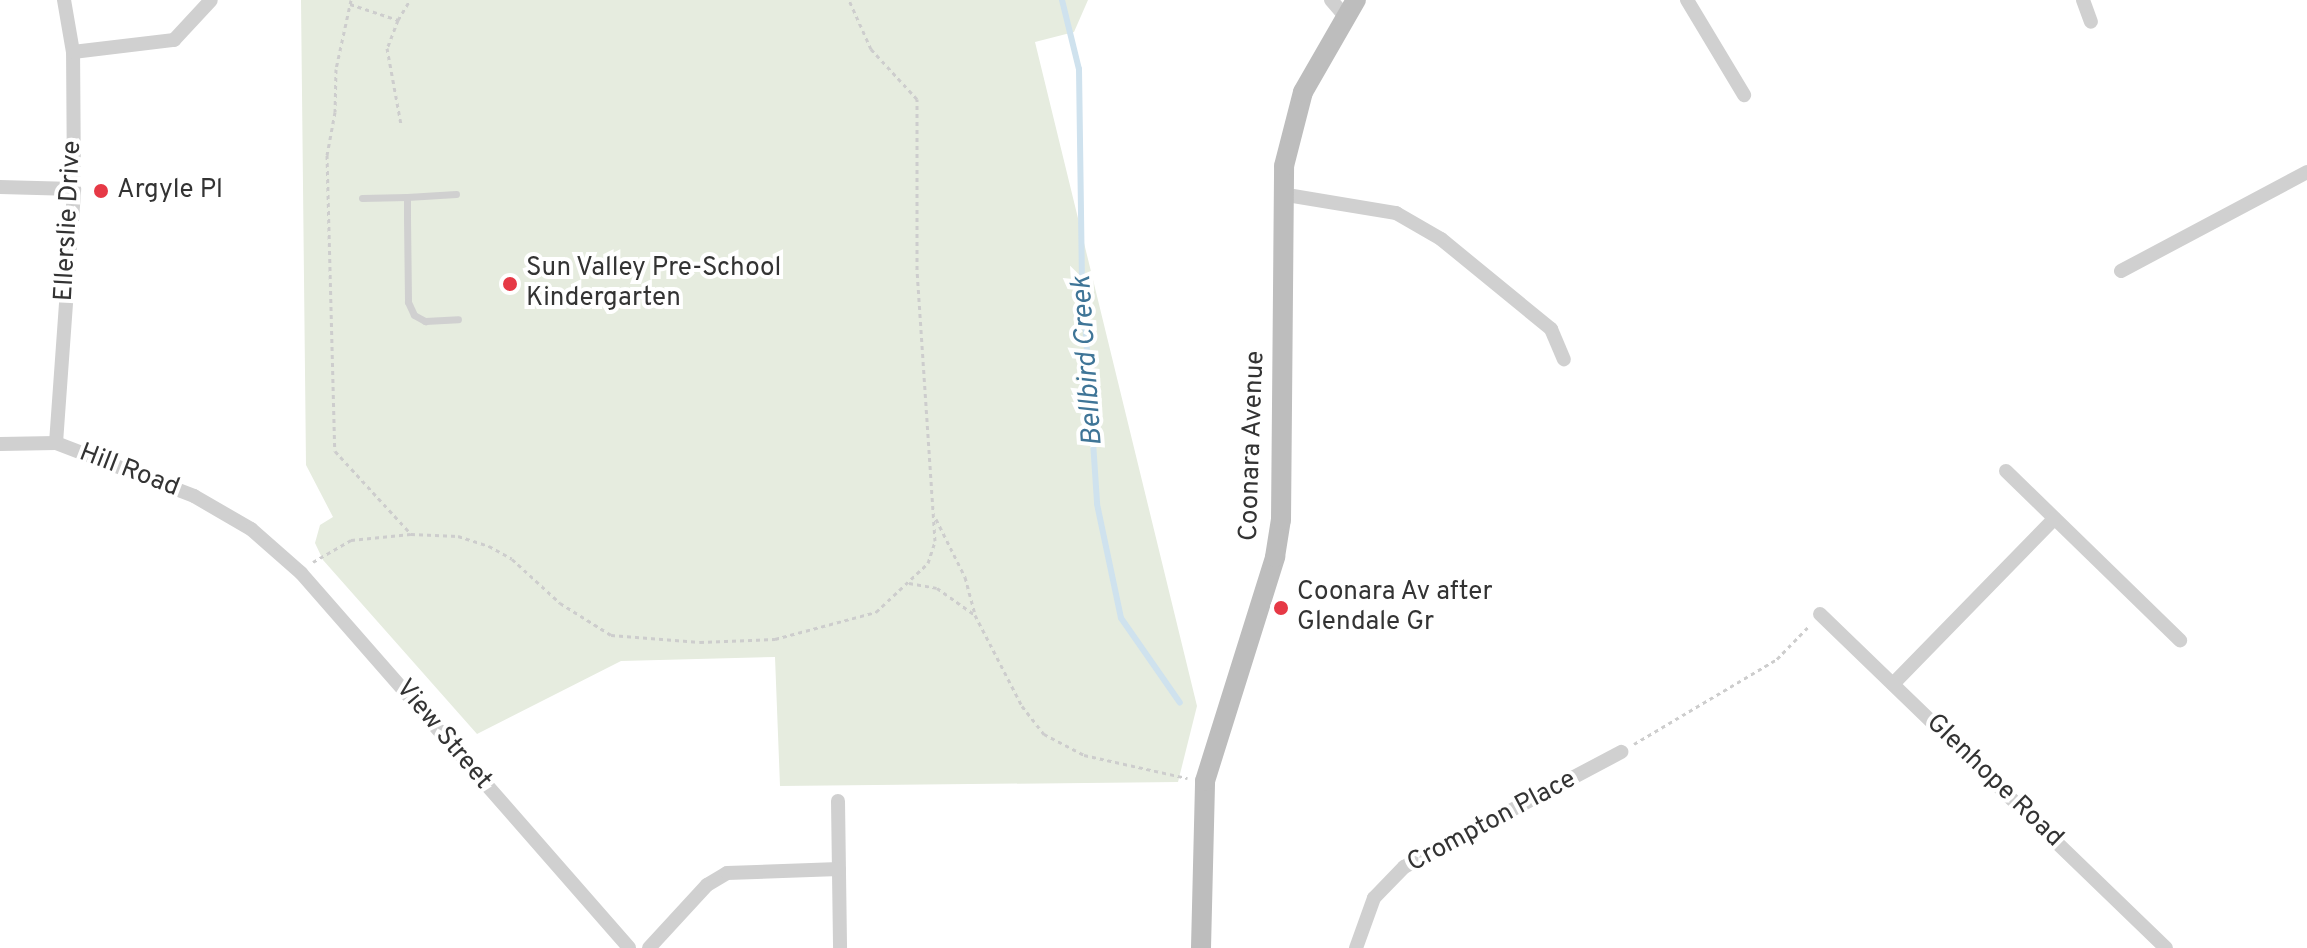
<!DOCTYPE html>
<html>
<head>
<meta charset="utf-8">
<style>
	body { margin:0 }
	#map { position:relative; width:2307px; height:948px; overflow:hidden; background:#fff; font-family:Overpass,sans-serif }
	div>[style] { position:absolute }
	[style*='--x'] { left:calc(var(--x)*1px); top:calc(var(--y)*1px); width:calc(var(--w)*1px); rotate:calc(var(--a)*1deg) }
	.green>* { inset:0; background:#e6ecdf }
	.stream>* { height:6px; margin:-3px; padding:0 3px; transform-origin:3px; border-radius:3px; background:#cfe2ee }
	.path>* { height:3px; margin-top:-1.5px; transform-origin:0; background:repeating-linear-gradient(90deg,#cdcdcd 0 4px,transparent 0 8px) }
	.lane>* { height:7px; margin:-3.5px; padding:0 3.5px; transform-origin:3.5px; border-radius:3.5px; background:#d0d0d0 }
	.street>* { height:14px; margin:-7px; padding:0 7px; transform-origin:7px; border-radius:7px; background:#d0d0d0 }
	.secondary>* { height:20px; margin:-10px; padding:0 10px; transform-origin:10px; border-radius:10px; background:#bdbdbd }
	.dots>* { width:22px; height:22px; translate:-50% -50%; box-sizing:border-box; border:4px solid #fff; border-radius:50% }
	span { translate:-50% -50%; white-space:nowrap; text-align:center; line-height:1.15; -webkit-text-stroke:8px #fff; paint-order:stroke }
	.poi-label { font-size:26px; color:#333 }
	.left { translate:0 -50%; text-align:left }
	.street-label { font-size:26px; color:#333 }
	.water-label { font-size:28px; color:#3f7597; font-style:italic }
</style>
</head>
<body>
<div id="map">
	<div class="green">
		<i style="clip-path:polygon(301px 0,1088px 0,1074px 32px,1035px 42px,1197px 706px,1178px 782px,780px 786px,775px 657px,621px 661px,477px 734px,323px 560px,315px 543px,320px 525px,333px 517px,306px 465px)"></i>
	</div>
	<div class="stream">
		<i style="--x:1062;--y:0;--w:71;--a:76.2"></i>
		<i style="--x:1079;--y:69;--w:207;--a:89.2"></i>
		<i style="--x:1082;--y:276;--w:228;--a:86.2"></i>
		<i style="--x:1097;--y:504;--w:116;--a:78.1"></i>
		<i style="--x:1121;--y:618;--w:103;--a:55.2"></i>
	</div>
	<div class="path">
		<i style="--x:351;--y:0;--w:71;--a:102.3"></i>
		<i style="--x:336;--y:69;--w:43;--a:91.3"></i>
		<i style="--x:335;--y:112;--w:44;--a:100.5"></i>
		<i style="--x:327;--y:155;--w:296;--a:88.5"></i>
		<i style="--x:335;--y:451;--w:113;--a:47.5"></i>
		<i style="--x:411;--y:534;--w:47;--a:2.4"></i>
		<i style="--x:458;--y:536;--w:33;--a:18"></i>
		<i style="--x:489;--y:546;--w:26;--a:29"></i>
		<i style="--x:512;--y:559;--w:65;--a:42.5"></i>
		<i style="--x:560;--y:603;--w:60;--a:32.1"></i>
		<i style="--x:611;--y:635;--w:89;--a:4.5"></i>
		<i style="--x:700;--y:642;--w:75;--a:-2.3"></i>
		<i style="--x:775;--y:639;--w:105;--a:-15"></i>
		<i style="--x:876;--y:612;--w:71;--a:-43.3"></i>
		<i style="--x:928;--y:563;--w:23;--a:-72"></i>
		<i style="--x:935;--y:541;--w:273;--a:-93.8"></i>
		<i style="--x:917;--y:269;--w:170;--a:-90"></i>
		<i style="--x:917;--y:99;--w:68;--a:-132.6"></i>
		<i style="--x:871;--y:49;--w:54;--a:-114.2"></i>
		<i style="--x:350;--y:4;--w:51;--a:18.4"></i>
		<i style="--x:398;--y:20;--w:30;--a:111"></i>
		<i style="--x:387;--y:48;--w:77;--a:79.6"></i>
		<i style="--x:398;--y:20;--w:23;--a:-59"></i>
		<i style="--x:936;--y:519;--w:65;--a:63.4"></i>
		<i style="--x:965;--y:577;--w:39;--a:75"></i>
		<i style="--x:313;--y:562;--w:44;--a:-30.1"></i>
		<i style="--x:351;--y:540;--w:60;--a:-5.7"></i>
		<i style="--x:909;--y:583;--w:28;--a:10"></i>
		<i style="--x:937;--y:588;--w:47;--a:35.4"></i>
		<i style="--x:975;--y:615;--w:102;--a:62.7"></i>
		<i style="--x:1022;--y:706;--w:36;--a:52"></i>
		<i style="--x:1044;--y:734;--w:45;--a:27.7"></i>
		<i style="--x:1084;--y:755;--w:106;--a:12.6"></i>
		<i style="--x:1634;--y:744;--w:166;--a:-30.7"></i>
		<i style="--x:1777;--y:659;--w:46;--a:-45.9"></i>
	</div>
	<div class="lane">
		<i style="--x:456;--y:194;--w:49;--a:176.5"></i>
		<i style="--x:407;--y:197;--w:21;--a:90"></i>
		<i style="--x:407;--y:218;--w:84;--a:89.3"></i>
		<i style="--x:408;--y:302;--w:14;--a:65"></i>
		<i style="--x:414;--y:315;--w:13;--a:29"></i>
		<i style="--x:425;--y:321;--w:33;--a:-3"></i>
		<i style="--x:362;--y:198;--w:45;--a:-1.3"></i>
	</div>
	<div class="street">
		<i style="--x:1331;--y:0;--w:20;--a:49"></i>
		<i style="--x:1687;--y:0;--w:111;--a:59"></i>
		<i style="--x:2083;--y:0;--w:23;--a:70"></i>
		<i style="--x:73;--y:52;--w:102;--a:-6.8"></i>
		<i style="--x:174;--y:40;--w:54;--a:-47.2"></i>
		<i style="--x:0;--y:187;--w:74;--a:1.5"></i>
		<i style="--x:1281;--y:194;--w:117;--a:9.4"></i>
		<i style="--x:1396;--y:213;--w:52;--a:30"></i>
		<i style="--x:1441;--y:239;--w:142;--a:39.3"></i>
		<i style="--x:1551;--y:329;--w:33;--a:67"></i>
		<i style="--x:2121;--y:271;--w:211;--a:-28"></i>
		<i style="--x:56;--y:443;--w:255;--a:-85.9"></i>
		<i style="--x:74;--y:189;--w:137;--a:-90.4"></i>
		<i style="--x:73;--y:52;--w:53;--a:-99.8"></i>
		<i style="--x:0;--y:444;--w:56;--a:-1"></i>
		<i style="--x:56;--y:443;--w:148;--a:21"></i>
		<i style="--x:194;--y:496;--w:66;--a:30.1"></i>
		<i style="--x:251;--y:529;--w:67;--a:41.3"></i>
		<i style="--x:301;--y:573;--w:498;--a:48.8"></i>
		<i style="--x:2006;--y:471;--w:243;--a:44.2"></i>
		<i style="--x:1820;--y:614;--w:481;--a:44"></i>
		<i style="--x:1893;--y:684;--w:231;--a:-45.7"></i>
		<i style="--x:838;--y:801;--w:147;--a:89.2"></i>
		<i style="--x:649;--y:948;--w:86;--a:-47.4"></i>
		<i style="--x:707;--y:885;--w:23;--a:-31"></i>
		<i style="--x:727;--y:873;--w:112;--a:-2"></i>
		<i style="--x:1356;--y:948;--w:53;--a:-70.2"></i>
		<i style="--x:1374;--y:898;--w:43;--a:-45.9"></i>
		<i style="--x:1404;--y:867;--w:246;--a:-27.9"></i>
	</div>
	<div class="secondary">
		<i style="--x:1201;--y:948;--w:167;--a:-88.6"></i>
		<i style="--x:1205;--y:781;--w:235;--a:-72.6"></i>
		<i style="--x:1275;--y:557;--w:37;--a:-81"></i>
		<i style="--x:1281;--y:520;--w:354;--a:-89.5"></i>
		<i style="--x:1284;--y:166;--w:76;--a:-75.6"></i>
		<i style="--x:1303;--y:92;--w:106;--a:-60.1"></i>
	</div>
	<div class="dots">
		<i style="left:101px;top:191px;background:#e63946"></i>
		<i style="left:510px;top:284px;background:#e63946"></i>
		<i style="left:1281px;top:608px;background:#e63946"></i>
	</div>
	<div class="poi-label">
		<span class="left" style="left:117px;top:191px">Argyle Pl</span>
		<span class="left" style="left:526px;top:284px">Sun Valley Pre-School<br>Kindergarten</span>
		<span class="left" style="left:1297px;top:608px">Coonara Av after<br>Glendale Gr</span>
	</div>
	<div class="street-label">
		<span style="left:69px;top:221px;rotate:-87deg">Ellerslie Drive</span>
		<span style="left:1253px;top:446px;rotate:-88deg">Coonara Avenue</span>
		<span style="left:129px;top:471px;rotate:21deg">Hill Road</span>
		<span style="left:443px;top:735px;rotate:50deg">View Street</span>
		<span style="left:1994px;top:781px;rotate:44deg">Glenhope Road</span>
		<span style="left:1492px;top:822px;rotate:-28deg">Crompton Place</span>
	</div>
	<div class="water-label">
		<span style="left:1088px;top:361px;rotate:-94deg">Bellbird Creek</span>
	</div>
</div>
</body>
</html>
